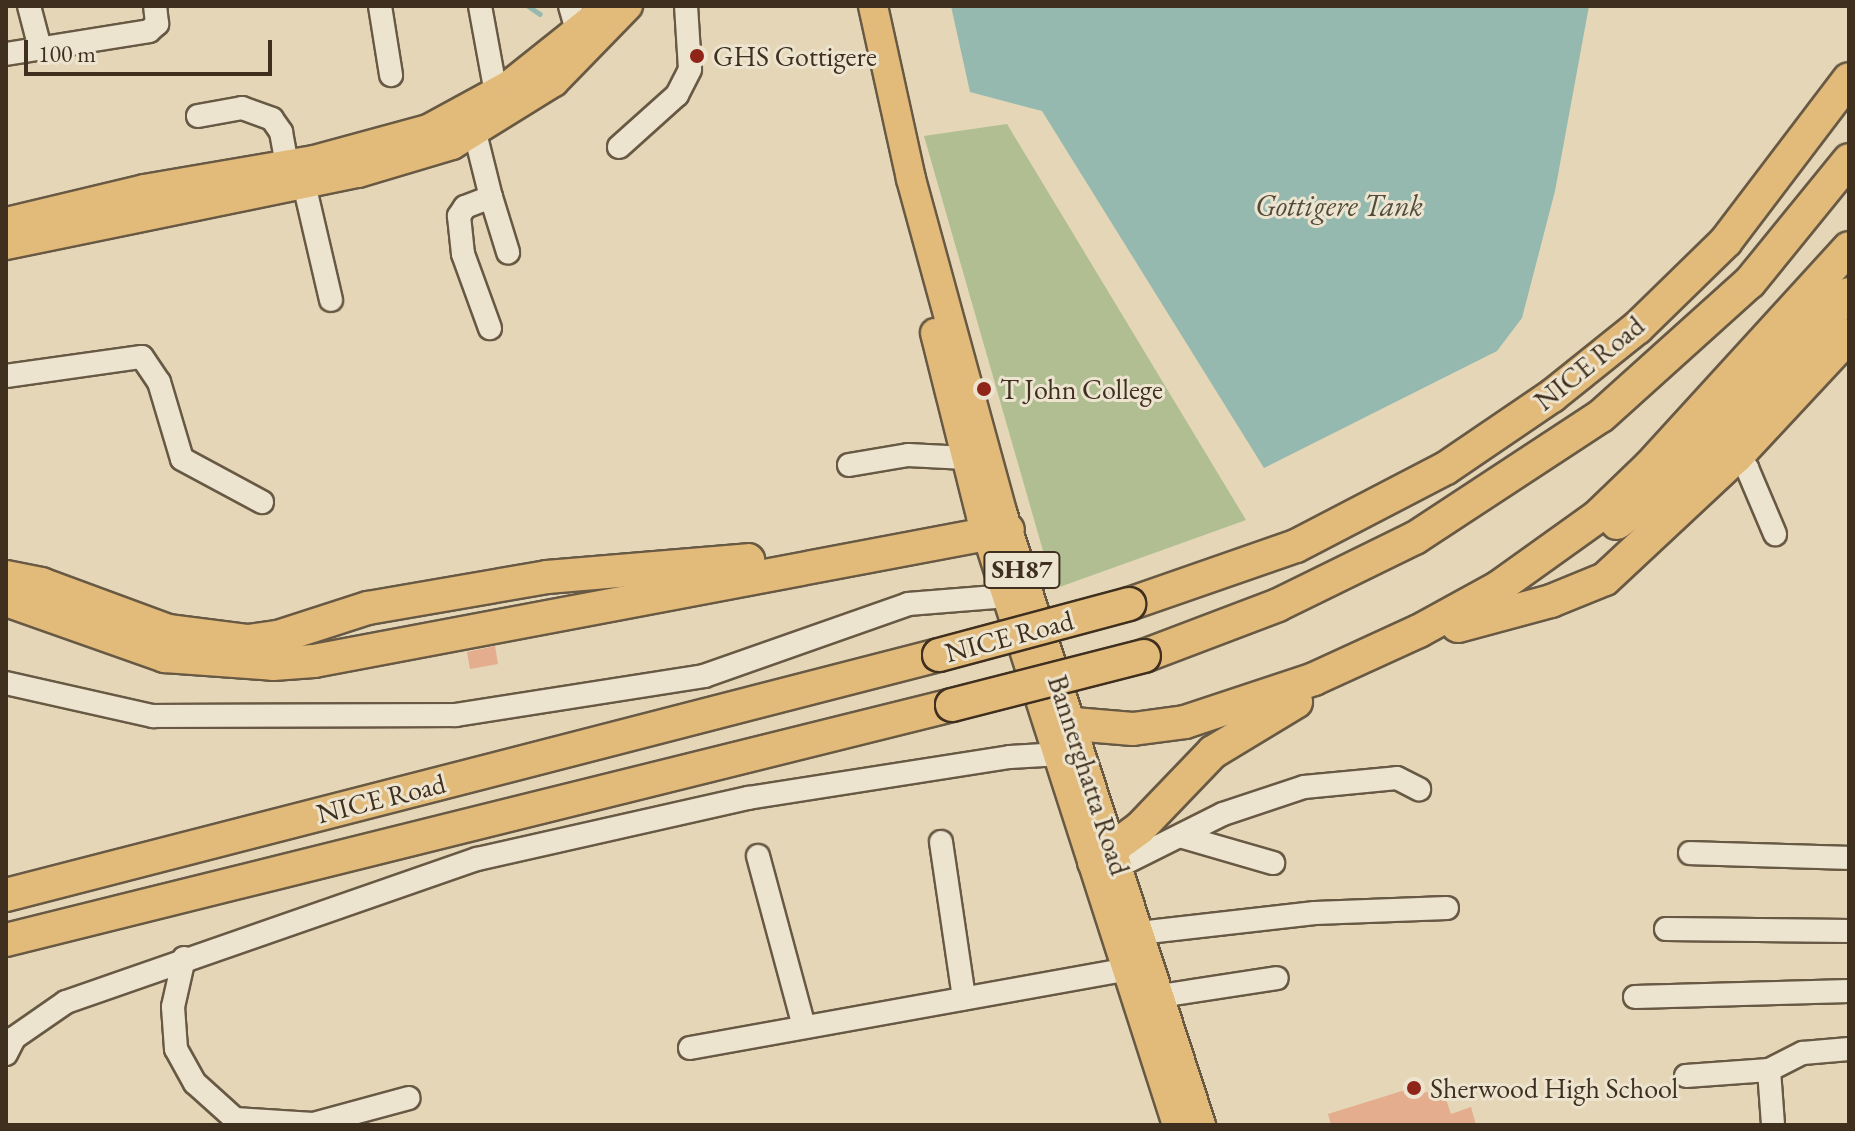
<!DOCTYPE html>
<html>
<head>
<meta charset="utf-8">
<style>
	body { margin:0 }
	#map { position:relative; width:1855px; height:1131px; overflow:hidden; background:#e4d6b6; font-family:"EB Garamond",serif }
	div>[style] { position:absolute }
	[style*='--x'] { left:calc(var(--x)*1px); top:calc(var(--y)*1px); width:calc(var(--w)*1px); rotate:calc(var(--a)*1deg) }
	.green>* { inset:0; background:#b0be91 }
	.water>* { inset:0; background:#95b9af }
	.stream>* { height:5px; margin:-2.5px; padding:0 2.5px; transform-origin:2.5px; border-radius:2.5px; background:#95b9af }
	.building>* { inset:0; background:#e3ad8e }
	.roads { filter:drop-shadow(2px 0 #685944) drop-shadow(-2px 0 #685944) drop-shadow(0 2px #685944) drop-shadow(0 -2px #685944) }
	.minor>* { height:22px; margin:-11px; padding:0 11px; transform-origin:11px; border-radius:11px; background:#ede4d0 }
	.major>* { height:28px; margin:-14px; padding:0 14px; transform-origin:14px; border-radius:14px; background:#e2bb7b }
	.highway>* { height:32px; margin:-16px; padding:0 16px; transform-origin:16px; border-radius:16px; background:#e2bb7b }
	.bridges { filter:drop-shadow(2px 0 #3f2f1e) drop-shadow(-2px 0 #3f2f1e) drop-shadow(0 2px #3f2f1e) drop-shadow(0 -2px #3f2f1e) }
	.highway-bridge>* { height:32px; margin:-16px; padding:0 16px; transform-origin:16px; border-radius:16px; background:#e2bb7b }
	.dots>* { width:22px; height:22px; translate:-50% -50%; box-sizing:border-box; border:4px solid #ede4d0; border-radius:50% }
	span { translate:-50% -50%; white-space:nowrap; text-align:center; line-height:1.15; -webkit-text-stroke:6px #ede4d0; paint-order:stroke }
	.shield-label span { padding:2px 6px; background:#ede4d0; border:2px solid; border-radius:6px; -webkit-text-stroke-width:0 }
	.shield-label { font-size:26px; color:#3f2f1e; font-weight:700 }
	.poi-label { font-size:28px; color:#3f2f1e }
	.left { translate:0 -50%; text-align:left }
	.street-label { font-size:28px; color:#3f2f1e }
	.water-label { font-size:30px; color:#504b3b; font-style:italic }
	.frame { position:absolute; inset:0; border:8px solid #3f2f1e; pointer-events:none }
	.scale { position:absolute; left:24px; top:40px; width:248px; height:36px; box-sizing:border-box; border:4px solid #3f2f1e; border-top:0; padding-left:10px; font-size:24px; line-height:28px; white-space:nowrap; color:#3f2f1e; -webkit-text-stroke:6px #ede4d0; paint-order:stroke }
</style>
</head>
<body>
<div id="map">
	<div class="green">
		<i style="clip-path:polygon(1007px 124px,1246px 520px,1054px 589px,924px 136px)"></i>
	</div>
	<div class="water">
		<i style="clip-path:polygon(951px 6px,1589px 6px,1555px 191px,1522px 318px,1497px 351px,1264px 468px,1042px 111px,970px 92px)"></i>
	</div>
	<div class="stream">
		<i style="--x:528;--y:6;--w:14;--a:34"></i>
	</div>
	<div class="building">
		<i style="clip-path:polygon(495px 646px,498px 664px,470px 669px,467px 652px)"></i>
		<i style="clip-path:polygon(1418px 1086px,1420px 1094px,1442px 1088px,1451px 1114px,1471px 1107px,1476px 1125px,1331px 1125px,1328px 1114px)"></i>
	</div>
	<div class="roads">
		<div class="minor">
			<i style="--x:29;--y:6;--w:43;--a:75.3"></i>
			<i style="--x:380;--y:6;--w:70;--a:80.9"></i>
			<i style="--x:480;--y:6;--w:88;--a:79.6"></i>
			<i style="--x:570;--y:6;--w:26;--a:74"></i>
			<i style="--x:6;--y:54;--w:145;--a:-9.1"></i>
			<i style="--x:149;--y:31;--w:11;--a:-41"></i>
			<i style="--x:157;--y:24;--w:18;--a:-96"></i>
			<i style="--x:198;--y:116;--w:45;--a:-10.3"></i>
			<i style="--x:242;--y:108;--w:32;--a:20"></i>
			<i style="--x:272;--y:119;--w:16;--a:55"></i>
			<i style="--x:281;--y:132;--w:50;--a:79.6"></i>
			<i style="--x:475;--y:133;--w:66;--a:76"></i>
			<i style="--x:491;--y:197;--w:28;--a:159"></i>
			<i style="--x:465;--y:207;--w:11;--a:124"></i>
			<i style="--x:459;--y:216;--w:38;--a:84"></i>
			<i style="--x:463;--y:254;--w:79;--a:70"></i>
			<i style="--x:619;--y:147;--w:78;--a:-41.9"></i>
			<i style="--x:677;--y:95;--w:29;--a:-63"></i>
			<i style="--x:690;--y:69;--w:63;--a:-93.6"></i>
			<i style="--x:304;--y:184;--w:119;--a:76.9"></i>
			<i style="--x:491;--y:197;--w:58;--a:72.8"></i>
			<i style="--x:6;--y:376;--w:137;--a:-8"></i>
			<i style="--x:142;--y:357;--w:30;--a:56"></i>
			<i style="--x:159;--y:382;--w:80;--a:73.4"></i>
			<i style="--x:182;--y:459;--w:91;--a:28.3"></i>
			<i style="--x:1736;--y:457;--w:16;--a:45"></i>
			<i style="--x:1747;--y:468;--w:72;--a:67"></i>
			<i style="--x:849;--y:465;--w:60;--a:-9.6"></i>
			<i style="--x:908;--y:455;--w:58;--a:3"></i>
			<i style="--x:6;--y:683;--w:151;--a:12.7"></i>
			<i style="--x:153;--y:716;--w:303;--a:-0.2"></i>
			<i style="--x:456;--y:715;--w:251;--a:-8.9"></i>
			<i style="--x:704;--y:676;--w:216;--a:-19.4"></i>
			<i style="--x:908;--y:604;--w:100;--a:-4.6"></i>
			<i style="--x:1183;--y:837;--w:94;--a:16.1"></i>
			<i style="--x:941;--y:842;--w:158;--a:81.6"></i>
			<i style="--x:1690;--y:853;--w:159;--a:1.8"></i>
			<i style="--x:758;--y:856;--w:177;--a:74.9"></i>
			<i style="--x:1119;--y:866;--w:116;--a:-26.6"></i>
			<i style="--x:1223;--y:814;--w:85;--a:-18.4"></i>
			<i style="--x:1304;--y:787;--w:93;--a:-5.5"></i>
			<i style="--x:1397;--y:778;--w:25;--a:27"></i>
			<i style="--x:1666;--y:929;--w:183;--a:0.6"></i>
			<i style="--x:1139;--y:933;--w:177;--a:-6.5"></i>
			<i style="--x:1315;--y:913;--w:132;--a:-2.2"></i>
			<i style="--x:184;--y:958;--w:50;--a:102.7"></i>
			<i style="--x:173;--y:1007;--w:42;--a:85.9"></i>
			<i style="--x:176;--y:1049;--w:39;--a:61"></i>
			<i style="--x:195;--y:1083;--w:54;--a:42"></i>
			<i style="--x:235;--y:1119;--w:78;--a:3.7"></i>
			<i style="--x:313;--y:1124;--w:99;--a:-15.2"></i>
			<i style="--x:1160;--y:996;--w:118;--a:-8.7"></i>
			<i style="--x:1635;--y:997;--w:214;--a:-1.6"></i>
			<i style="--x:690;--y:1048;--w:458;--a:-10.2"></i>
			<i style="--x:6;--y:1054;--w:18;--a:-63"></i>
			<i style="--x:14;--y:1038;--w:63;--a:-34.7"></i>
			<i style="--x:66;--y:1002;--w:435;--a:-19.2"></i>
			<i style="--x:477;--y:859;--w:278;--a:-12.7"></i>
			<i style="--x:748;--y:798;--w:265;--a:-8.9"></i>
			<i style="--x:1010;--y:757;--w:51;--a:-3.4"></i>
			<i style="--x:1769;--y:1070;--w:55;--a:85.8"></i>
			<i style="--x:1686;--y:1076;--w:83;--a:-4.1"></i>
			<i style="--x:1769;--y:1070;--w:38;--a:-27"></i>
			<i style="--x:1803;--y:1053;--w:46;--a:-5"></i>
		</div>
		<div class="major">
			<i style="--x:873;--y:6;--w:177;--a:77.6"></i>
			<i style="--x:911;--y:179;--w:345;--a:74.7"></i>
			<i style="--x:1002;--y:512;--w:644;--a:72.01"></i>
			<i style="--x:6;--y:222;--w:142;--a:-13.4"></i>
			<i style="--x:144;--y:189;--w:172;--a:-9.7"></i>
			<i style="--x:314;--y:160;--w:118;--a:-15.2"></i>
			<i style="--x:428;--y:129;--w:92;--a:-28.5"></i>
			<i style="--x:509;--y:85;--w:127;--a:-38.6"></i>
			<i style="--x:6;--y:245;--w:359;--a:-11.6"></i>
			<i style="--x:358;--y:173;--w:98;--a:-16.6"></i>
			<i style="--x:452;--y:145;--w:120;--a:-31.7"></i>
			<i style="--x:554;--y:82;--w:106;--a:-45.8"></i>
			<i style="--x:935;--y:333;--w:189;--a:75.9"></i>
			<i style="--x:981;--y:516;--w:640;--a:72.16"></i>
		</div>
		<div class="highway">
			<i style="--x:1617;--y:523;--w:64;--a:-37.4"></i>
			<i style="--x:1668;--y:484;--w:262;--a:-46.4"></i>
			<i style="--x:6;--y:577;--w:36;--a:11"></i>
			<i style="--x:41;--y:584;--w:135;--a:20.3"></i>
			<i style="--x:168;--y:631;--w:81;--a:7.1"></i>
			<i style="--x:248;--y:641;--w:30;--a:-8"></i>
			<i style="--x:278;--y:637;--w:95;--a:-17.9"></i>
			<i style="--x:368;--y:608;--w:182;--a:-9.8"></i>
			<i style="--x:547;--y:577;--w:202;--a:-4.8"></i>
			<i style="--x:6;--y:600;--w:169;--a:19.4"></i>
			<i style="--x:165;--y:656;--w:108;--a:4.2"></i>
			<i style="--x:273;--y:664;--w:41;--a:-4.2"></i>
			<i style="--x:314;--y:661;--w:706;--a:-10.69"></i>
			<i style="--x:1129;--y:604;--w:177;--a:-19.2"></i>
			<i style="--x:1296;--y:546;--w:169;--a:-27.5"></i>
			<i style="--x:1446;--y:468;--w:128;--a:-34.2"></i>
			<i style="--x:1552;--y:396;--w:109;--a:-38.7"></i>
			<i style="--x:1637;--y:328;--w:124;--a:-44.3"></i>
			<i style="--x:1726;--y:241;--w:203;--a:-52.8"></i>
			<i style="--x:1458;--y:626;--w:96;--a:-15"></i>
			<i style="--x:1551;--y:601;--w:58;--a:-22.2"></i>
			<i style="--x:1605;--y:579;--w:179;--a:-43"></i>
			<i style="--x:1736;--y:457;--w:166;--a:-47"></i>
			<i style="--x:1144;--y:656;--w:143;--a:-20.8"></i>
			<i style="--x:1278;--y:605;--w:153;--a:-26.1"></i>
			<i style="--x:1415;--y:538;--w:222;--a:-33.3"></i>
			<i style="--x:1601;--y:416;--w:200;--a:-42"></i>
			<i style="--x:1750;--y:282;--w:157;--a:-50.9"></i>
			<i style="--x:1050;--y:722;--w:83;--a:4.8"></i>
			<i style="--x:1133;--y:729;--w:52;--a:-7.7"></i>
			<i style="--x:1185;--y:722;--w:136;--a:-18.4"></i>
			<i style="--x:1314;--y:679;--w:115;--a:-24.6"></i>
			<i style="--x:1419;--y:631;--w:91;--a:-28.8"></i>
			<i style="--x:1499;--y:587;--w:122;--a:-35.6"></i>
			<i style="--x:1598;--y:516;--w:72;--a:-43.9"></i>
			<i style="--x:1650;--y:466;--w:295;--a:-47.6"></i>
			<i style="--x:1094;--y:862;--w:57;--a:-36.5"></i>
			<i style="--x:1140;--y:828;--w:105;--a:-46.2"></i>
			<i style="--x:1213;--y:752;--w:97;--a:-31.1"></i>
			<i style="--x:6;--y:895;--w:963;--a:-14.43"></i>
			<i style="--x:6;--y:940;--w:975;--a:-13.95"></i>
		</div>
	</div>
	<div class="bridges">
		<div class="highway-bridge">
			<i style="--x:939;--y:655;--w:197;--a:-15"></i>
			<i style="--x:952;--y:705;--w:198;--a:-14.3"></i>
		</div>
	</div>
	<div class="dots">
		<i style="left:697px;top:56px;background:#8f2418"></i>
		<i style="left:984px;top:389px;background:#8f2418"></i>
		<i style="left:1414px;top:1088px;background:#8f2418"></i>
	</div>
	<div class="shield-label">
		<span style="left:1022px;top:570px">SH87</span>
	</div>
	<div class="poi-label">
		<span class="left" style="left:713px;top:56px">GHS Gottigere</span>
		<span class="left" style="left:1000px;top:389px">T John College</span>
		<span class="left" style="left:1430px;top:1088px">Sherwood High School</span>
	</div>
	<div class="street-label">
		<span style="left:1589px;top:363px;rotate:-39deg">NICE Road</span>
		<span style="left:1009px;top:636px;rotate:-15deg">NICE Road</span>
		<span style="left:1089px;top:775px;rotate:72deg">Bannerghatta Road</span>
		<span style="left:381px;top:798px;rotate:-14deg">NICE Road</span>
	</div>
	<div class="water-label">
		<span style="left:1339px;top:206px">Gottigere Tank</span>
	</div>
	<div class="frame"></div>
	<div class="scale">100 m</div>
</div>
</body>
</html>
